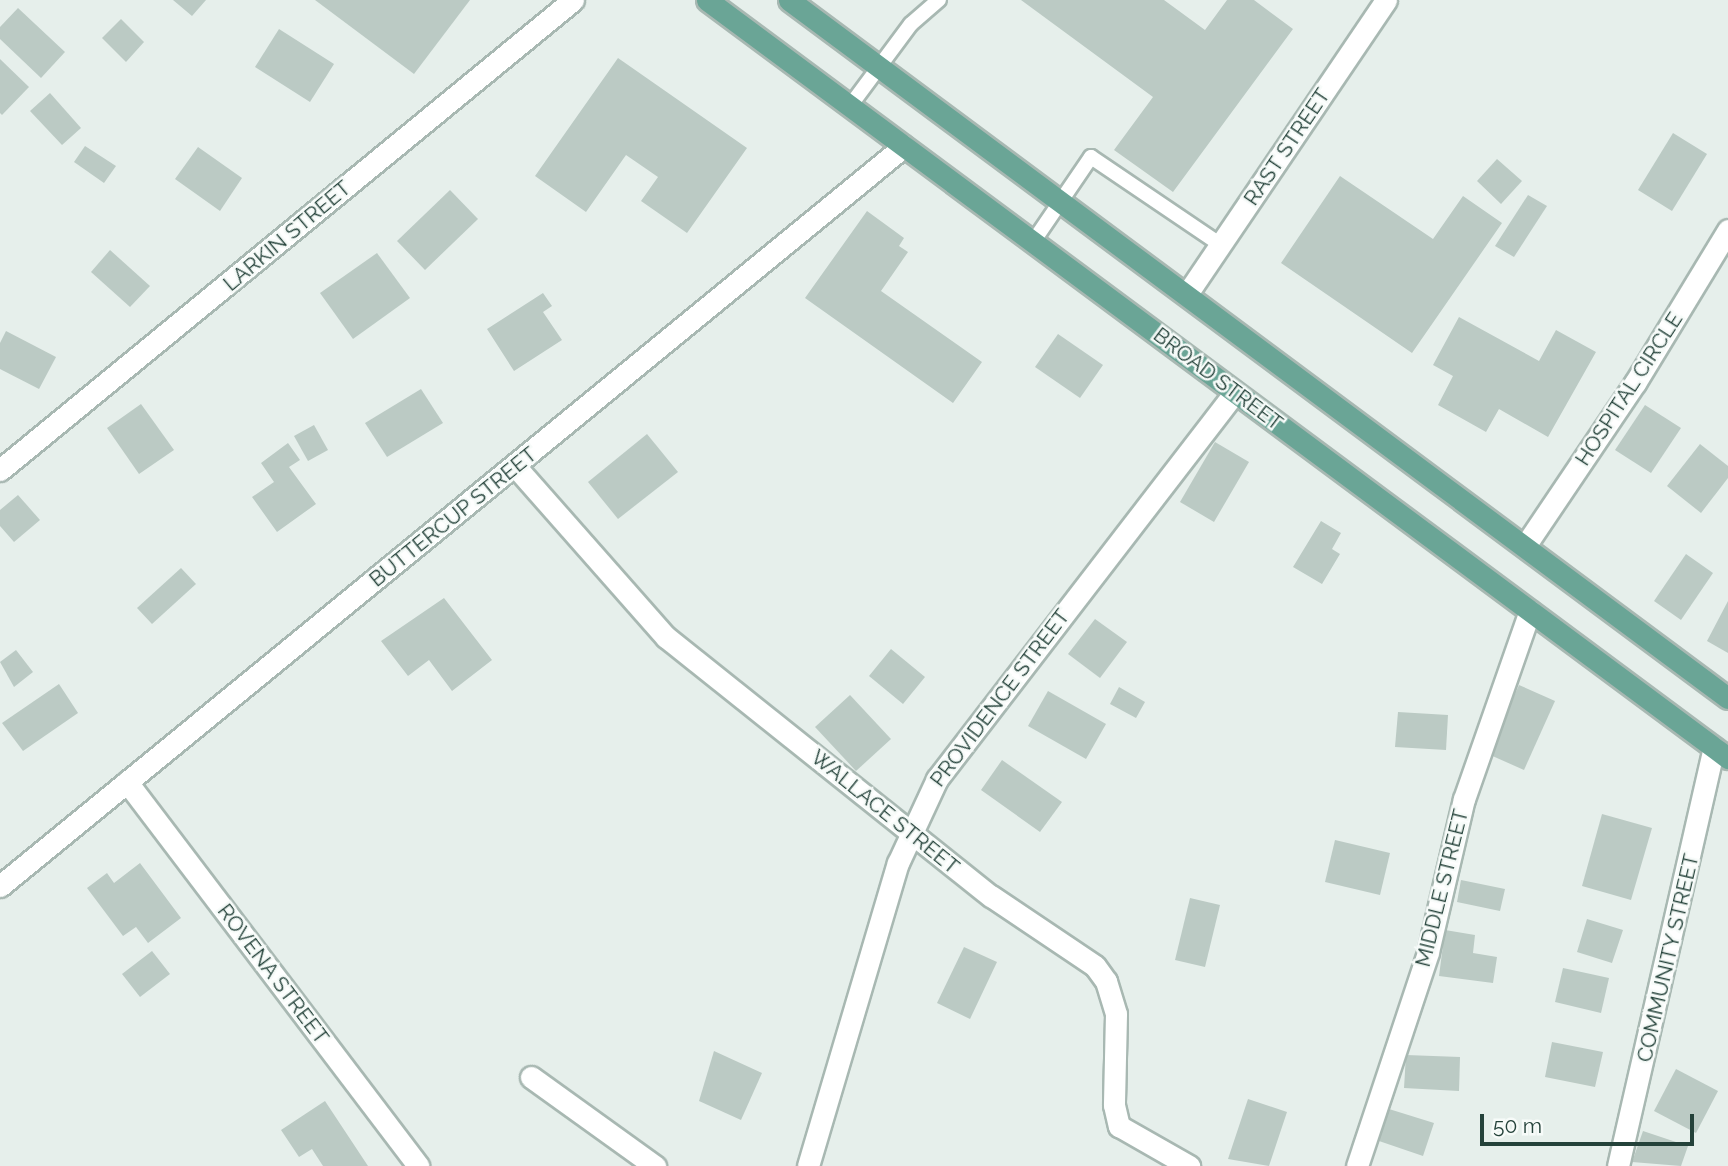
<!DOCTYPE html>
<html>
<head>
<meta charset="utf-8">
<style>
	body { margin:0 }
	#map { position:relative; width:1728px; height:1166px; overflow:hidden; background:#e6efeb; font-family:Raleway,sans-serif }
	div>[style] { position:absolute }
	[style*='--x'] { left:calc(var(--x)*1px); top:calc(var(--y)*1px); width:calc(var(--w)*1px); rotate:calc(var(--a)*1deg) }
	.building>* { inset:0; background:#bbcac4 }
	.roads { filter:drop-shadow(2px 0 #a8b8b2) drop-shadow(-2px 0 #a8b8b2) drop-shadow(0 2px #a8b8b2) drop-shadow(0 -2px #a8b8b2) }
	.service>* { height:14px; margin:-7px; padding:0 7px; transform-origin:7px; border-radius:7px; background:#fff }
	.minor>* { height:21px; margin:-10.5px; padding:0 10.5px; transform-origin:10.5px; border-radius:10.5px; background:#fff }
	.primary>* { height:21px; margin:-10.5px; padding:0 10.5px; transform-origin:10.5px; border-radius:10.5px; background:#6aa596 }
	span { translate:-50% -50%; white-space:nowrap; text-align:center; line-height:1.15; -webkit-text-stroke:5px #f7fbf9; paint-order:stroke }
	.street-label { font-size:21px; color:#24423a }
	.scale { position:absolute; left:1480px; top:1114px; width:214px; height:32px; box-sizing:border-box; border:4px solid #24423a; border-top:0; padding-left:9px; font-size:21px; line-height:24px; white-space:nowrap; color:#24423a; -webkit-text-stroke:5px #f7fbf9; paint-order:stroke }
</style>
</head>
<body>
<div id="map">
	<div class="building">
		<i style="clip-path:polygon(173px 0,206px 0,192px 16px)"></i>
		<i style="clip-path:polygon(315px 0,470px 0,414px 74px)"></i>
		<i style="clip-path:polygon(1021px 0,1164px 0,1205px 30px,1227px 0,1254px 0,1293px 29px,1173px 192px,1114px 150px,1153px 97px)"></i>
		<i style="clip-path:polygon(18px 8px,65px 52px,41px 78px,0 39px,0 27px)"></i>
		<i style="clip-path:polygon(121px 19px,144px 42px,126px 62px,102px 38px)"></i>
		<i style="clip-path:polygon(279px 29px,334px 64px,310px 102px,255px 67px)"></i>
		<i style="clip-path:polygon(618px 58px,747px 148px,687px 233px,641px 201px,658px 177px,626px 155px,586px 212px,535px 176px)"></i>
		<i style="clip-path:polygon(0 59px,29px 87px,2px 115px,0 113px)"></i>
		<i style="clip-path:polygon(50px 93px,81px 128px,62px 145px,30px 111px)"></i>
		<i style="clip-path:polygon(1673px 133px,1707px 154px,1672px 211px,1638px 190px)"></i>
		<i style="clip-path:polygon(85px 146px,116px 166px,104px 183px,74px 162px)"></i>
		<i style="clip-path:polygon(198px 147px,242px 178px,220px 211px,175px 179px)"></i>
		<i style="clip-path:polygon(1497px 159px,1522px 181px,1501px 204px,1477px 181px)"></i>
		<i style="clip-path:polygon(1340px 176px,1433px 239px,1463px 196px,1502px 223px,1412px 353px,1281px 263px)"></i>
		<i style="clip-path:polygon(450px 190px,478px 219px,425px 270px,397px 241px)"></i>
		<i style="clip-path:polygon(1528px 195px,1547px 206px,1514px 257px,1495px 246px)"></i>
		<i style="clip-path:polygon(867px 211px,904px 238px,899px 246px,908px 252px,881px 291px,982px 362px,953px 403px,805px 298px)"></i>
		<i style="clip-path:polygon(110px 250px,150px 286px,130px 307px,91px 272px)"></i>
		<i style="clip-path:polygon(377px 253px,410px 298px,353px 339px,320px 293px)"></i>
		<i style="clip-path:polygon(543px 293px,552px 306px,543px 312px,562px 340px,514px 371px,487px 329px)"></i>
		<i style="clip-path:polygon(1459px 317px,1539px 361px,1556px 330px,1596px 352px,1548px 437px,1499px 409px,1486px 432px,1438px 405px,1453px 376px,1433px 365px)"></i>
		<i style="clip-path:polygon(6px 331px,56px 357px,39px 389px,0 369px,0 343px)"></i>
		<i style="clip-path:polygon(1058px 334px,1103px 365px,1080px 398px,1035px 367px)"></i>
		<i style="clip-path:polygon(421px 389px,443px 423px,387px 457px,365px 423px)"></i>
		<i style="clip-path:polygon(141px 404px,174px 450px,139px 474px,107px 428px)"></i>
		<i style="clip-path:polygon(1645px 405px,1681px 428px,1651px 473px,1615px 450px)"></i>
		<i style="clip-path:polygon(314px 425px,328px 450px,308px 461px,294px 436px)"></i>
		<i style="clip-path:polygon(647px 434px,678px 472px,618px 519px,588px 482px)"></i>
		<i style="clip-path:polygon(1215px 442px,1249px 462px,1214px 522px,1180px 502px)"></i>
		<i style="clip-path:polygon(288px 443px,300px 460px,289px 467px,316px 504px,277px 532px,252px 497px,274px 482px,261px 463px)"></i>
		<i style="clip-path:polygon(1700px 444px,1728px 466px,1728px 478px,1701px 513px,1667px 486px)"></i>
		<i style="clip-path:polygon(18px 495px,40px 520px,14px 542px,0 526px,0 510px)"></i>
		<i style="clip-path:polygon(1321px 521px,1341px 533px,1332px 549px,1340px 554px,1322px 584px,1293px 567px)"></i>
		<i style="clip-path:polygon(1686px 554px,1713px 573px,1681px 620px,1654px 601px)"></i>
		<i style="clip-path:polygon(181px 568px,196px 584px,152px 624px,137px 608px)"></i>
		<i style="clip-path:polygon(444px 598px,492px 660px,452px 691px,429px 660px,408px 676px,381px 641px)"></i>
		<i style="clip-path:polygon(1728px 601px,1728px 653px,1707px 641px)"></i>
		<i style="clip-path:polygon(1095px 619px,1127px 642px,1100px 678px,1068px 654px)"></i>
		<i style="clip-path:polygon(891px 649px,925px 677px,903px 704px,869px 676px)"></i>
		<i style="clip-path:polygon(16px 650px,33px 672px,14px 687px,0 662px)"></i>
		<i style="clip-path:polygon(59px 684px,78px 713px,23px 751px,2px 723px)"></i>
		<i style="clip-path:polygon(1519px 685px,1555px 701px,1524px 770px,1488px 754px)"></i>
		<i style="clip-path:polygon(1119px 687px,1145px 702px,1136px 718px,1110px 704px)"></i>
		<i style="clip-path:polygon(1048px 691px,1106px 724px,1086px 759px,1028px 726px)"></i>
		<i style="clip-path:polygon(850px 695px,891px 739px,856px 771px,815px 727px)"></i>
		<i style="clip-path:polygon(1398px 712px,1448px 715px,1446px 750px,1395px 747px)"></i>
		<i style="clip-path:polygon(1002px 760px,1062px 802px,1040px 832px,981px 790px)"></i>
		<i style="clip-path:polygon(1602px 814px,1652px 828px,1631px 900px,1582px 886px)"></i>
		<i style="clip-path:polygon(1335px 840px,1390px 853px,1380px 895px,1325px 882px)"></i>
		<i style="clip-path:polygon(140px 863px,181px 918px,148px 943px,136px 927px,123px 936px,87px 888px,107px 873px,114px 883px)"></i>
		<i style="clip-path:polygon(1461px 880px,1505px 889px,1500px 911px,1457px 902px)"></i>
		<i style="clip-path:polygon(1190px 898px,1220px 905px,1205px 967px,1175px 960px)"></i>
		<i style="clip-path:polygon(1587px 919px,1623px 930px,1612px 963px,1577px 952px)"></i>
		<i style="clip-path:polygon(1445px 930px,1475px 935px,1473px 953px,1497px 957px,1493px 983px,1439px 976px)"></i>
		<i style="clip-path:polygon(964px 947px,997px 962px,970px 1019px,937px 1003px)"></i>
		<i style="clip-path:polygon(152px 951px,170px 974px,140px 997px,122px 974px)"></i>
		<i style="clip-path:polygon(1563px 968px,1609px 978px,1601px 1013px,1555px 1002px)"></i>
		<i style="clip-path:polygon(1552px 1042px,1603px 1052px,1595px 1087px,1545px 1077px)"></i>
		<i style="clip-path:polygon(714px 1051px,762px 1073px,741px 1120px,699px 1101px)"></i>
		<i style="clip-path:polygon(1406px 1055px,1460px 1057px,1459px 1091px,1404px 1088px)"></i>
		<i style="clip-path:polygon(1676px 1069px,1718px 1091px,1696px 1133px,1654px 1111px)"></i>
		<i style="clip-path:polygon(1248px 1099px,1287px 1112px,1269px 1166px,1228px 1159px)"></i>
		<i style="clip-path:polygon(325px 1101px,368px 1166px,323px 1166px,312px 1149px,299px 1157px,281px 1130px)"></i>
		<i style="clip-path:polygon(1389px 1109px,1434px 1123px,1423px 1156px,1379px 1141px)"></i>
		<i style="clip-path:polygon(1643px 1131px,1688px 1146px,1681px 1166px,1632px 1162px)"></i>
	</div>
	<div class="roads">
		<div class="service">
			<i style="--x:850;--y:106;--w:102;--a:-53.4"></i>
			<i style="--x:911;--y:24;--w:37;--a:-41"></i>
			<i style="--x:1033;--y:242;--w:103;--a:-55.7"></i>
			<i style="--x:1091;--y:157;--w:157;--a:34.1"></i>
		</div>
		<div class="minor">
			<i style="--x:1187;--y:294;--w:355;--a:-55.9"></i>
			<i style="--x:515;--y:466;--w:228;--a:48.6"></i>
			<i style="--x:666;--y:637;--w:416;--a:38.6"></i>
			<i style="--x:991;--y:896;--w:125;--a:33.9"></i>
			<i style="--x:1095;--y:966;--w:19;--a:54"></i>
			<i style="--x:1106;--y:981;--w:34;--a:73"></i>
			<i style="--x:1116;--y:1014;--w:91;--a:91.3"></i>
			<i style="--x:1114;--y:1105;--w:22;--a:77"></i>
			<i style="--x:1119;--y:1126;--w:81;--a:29.7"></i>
			<i style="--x:0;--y:470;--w:741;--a:-39.36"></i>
			<i style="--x:1525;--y:546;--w:197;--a:-56"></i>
			<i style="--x:1635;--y:383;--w:179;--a:-58.7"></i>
			<i style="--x:127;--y:782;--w:482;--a:52.8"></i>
			<i style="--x:0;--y:886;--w:1168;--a:-39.3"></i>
			<i style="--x:531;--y:1077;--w:153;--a:35.7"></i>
			<i style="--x:808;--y:1166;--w:316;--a:-73.5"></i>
			<i style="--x:898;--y:863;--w:93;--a:-65.1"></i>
			<i style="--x:937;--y:779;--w:488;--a:-52.4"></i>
			<i style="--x:1357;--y:1166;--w:225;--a:-71.6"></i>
			<i style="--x:1428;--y:952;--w:157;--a:-76.8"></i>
			<i style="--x:1464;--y:799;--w:199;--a:-70.7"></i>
			<i style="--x:1618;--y:1166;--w:429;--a:-77.1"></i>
		</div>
		<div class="primary">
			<i style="--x:707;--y:0;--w:1272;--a:36.59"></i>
			<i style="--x:789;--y:0;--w:1170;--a:36.63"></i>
		</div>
	</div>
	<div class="street-label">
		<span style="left:1287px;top:147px;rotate:-56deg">RAST STREET</span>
		<span style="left:287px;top:236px;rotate:-40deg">LARKIN STREET</span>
		<span style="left:1218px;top:379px;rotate:37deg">BROAD STREET</span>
		<span style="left:1629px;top:389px;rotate:-57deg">HOSPITAL CIRCLE</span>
		<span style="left:453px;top:517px;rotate:-39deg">BUTTERCUP STREET</span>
		<span style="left:1000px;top:698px;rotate:-53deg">PROVIDENCE STREET</span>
		<span style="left:885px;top:812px;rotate:39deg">WALLACE STREET</span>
		<span style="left:1442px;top:888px;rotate:-76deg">MIDDLE STREET</span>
		<span style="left:1668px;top:958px;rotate:-77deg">COMMUNITY STREET</span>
		<span style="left:273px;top:974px;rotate:53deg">ROVENA STREET</span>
	</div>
	<div class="scale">50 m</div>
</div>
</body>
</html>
